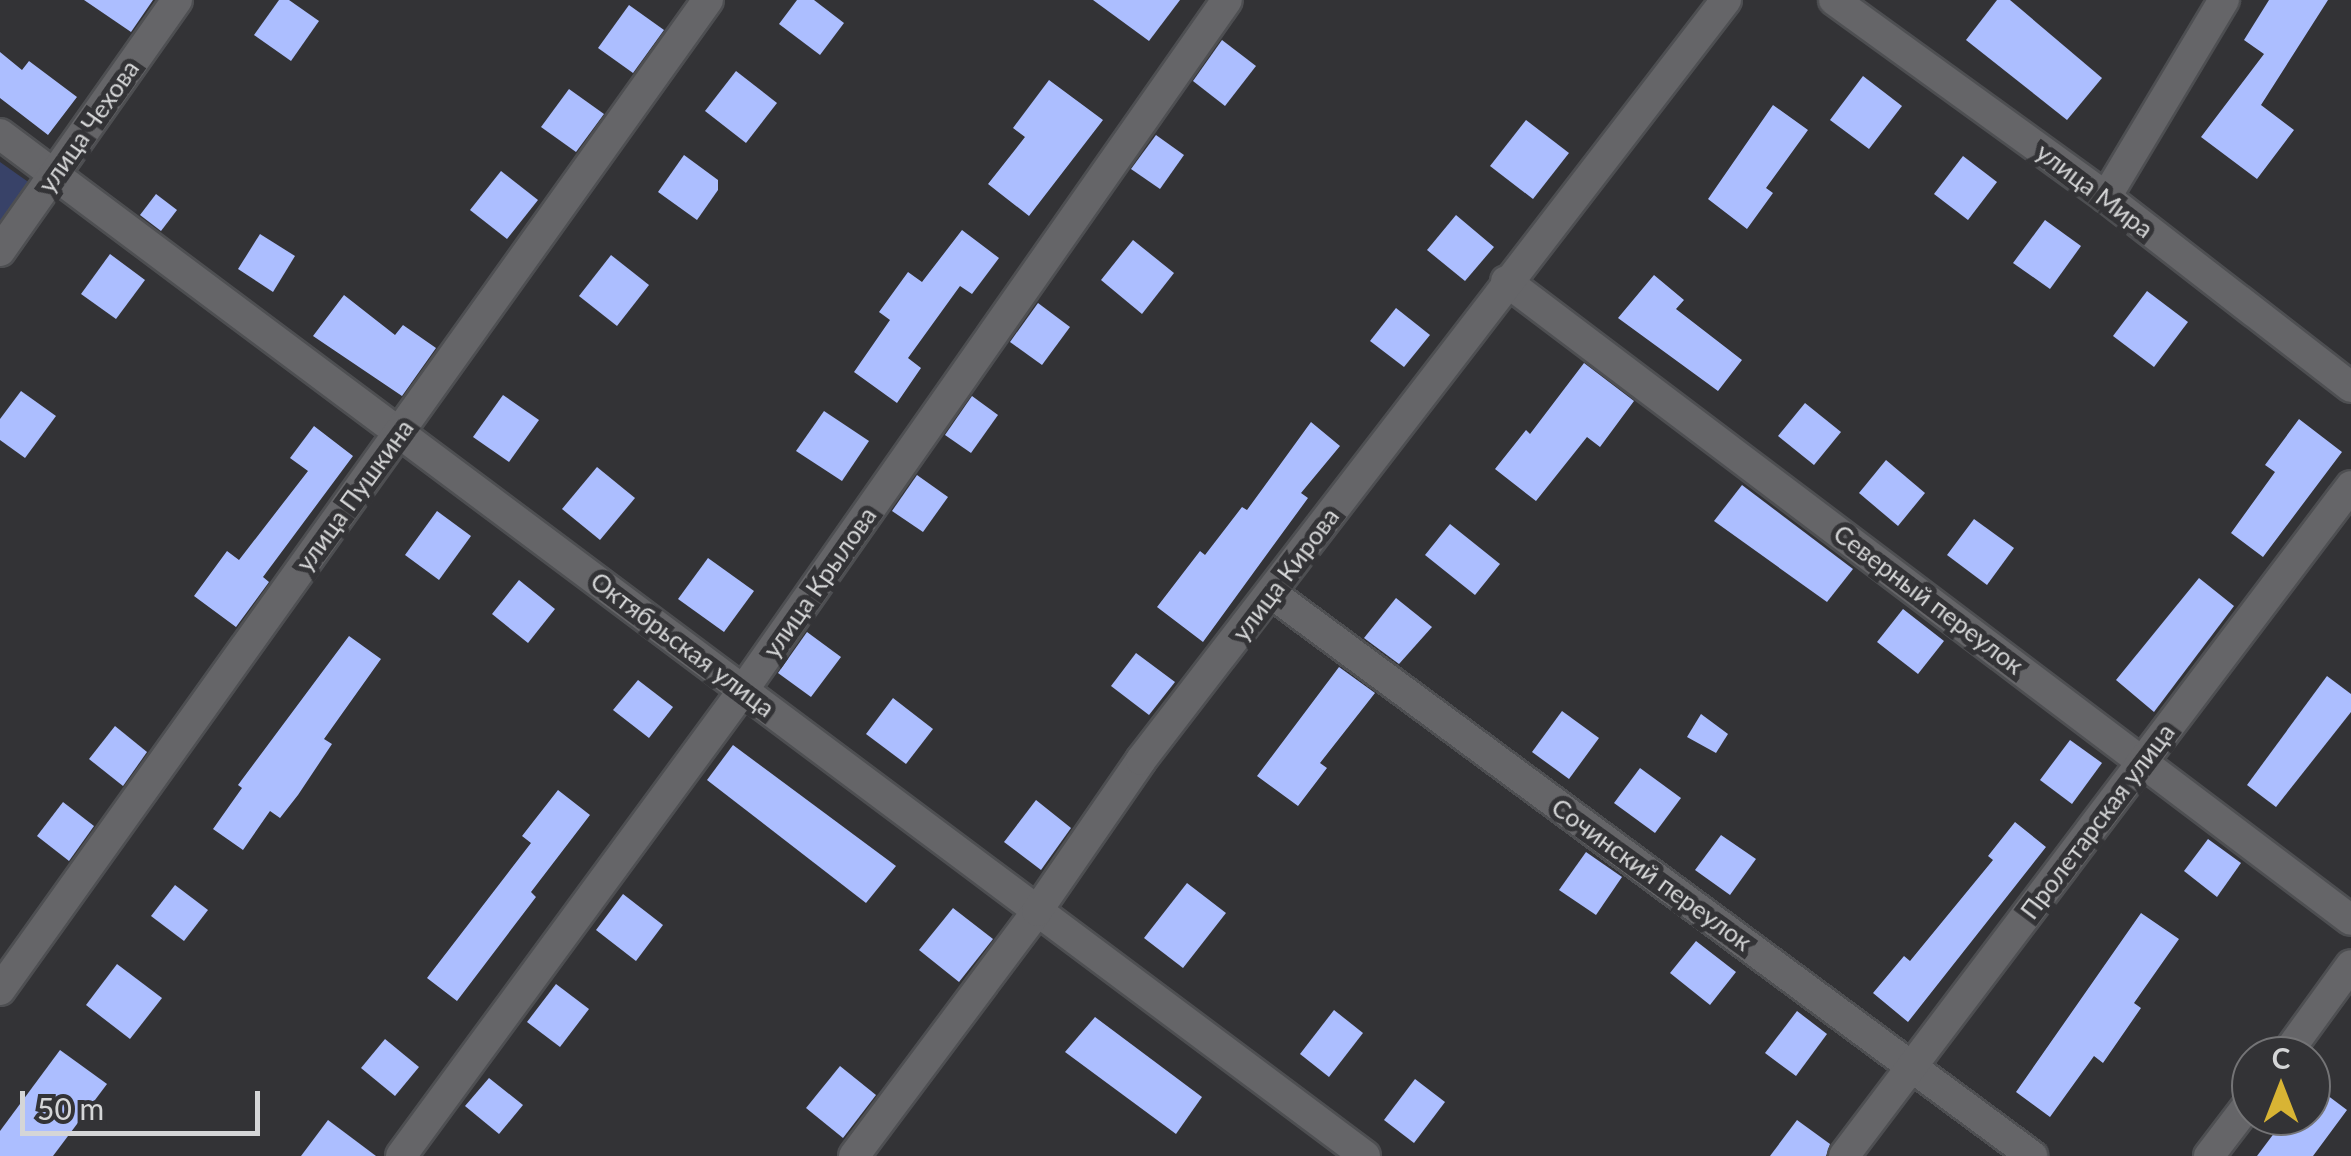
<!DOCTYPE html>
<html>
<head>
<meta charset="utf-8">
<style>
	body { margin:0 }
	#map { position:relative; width:2351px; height:1156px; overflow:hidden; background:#333336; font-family:Lato,sans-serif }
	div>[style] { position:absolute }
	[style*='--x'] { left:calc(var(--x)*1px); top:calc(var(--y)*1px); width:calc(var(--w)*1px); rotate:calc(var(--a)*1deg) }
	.green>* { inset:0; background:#384268 }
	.building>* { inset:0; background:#acbeff }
	.roads { filter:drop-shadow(2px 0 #4e4f52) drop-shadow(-2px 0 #4e4f52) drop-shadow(0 2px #4e4f52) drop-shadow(0 -2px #4e4f52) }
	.minor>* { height:30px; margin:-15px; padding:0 15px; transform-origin:15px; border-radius:15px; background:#656568 }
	span { translate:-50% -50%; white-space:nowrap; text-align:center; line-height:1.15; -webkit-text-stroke:10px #333336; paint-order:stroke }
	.street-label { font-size:25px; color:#d5d6d7 }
	.north { position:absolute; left:2231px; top:1036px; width:100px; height:100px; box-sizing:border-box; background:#333336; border:2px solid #747476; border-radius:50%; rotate:0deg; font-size:28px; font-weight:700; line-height:40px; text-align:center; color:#d5d6d7 }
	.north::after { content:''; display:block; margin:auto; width:35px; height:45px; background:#d8b434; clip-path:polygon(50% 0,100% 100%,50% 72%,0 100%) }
	.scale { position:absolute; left:20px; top:1091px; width:240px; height:45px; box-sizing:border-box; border:5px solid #d5d6d7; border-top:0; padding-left:12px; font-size:30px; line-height:35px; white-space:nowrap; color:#d5d6d7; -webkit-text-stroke:8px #333336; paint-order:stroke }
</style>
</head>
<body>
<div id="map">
	<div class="green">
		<i style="clip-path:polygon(0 162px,41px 191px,0 248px)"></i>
	</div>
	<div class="building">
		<i style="clip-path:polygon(84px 0,153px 0,131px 32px)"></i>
		<i style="clip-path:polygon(279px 0,289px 0,319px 21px,291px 61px,254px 35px)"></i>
		<i style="clip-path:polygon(797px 0,814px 0,844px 23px,820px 55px,779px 24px)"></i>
		<i style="clip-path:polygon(1093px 0,1180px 0,1149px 41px)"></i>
		<i style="clip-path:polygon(1997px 0,2010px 0,2102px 78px,2067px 120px,1966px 40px)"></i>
		<i style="clip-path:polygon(2269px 0,2328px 0,2261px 105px,2294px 130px,2257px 179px,2201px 137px,2264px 54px,2244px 40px)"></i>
		<i style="clip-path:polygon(629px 5px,664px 30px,633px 73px,598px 48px)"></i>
		<i style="clip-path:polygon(1222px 40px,1256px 66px,1225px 106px,1193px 81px)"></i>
		<i style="clip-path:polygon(0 52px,22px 70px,29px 61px,77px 97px,48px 135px,0 98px)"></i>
		<i style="clip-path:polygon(736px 71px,777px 103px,746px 143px,705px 111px)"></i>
		<i style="clip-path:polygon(1863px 76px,1902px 106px,1869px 149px,1830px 120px)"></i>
		<i style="clip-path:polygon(1049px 80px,1103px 120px,1029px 216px,988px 184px,1025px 137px,1013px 128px)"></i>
		<i style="clip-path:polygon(569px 89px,604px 114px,576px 152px,541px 127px)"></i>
		<i style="clip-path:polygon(1773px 105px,1808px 130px,1766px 188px,1773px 193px,1747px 229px,1708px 199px)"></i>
		<i style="clip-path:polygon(1526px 120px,1569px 153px,1533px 199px,1490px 166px)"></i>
		<i style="clip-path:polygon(1156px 135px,1184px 155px,1160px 189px,1131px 169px)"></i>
		<i style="clip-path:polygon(684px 155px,718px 180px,718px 190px,697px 220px,658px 192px)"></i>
		<i style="clip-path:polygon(1963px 156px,1997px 182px,1968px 220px,1934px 194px)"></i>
		<i style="clip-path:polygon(501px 171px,538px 200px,507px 239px,470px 210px)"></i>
		<i style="clip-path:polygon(156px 194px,177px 210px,161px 231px,140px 215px)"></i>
		<i style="clip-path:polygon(1456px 215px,1494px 247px,1465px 281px,1427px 250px)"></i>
		<i style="clip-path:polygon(2045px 220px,2081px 246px,2050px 289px,2013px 263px)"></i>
		<i style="clip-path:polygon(962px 230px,999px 258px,972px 294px,960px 286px,908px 358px,921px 368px,897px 403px,854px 372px,890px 320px,879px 312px,908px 272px,922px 282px)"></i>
		<i style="clip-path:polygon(260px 234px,295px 256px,273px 292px,238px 269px)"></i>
		<i style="clip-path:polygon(1133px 240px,1174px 273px,1142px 314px,1101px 280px)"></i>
		<i style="clip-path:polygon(110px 254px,145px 280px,116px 319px,81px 294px)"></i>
		<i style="clip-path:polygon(611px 255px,649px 285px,617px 326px,579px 296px)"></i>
		<i style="clip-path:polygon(1654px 275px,1684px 300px,1676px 309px,1742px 360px,1718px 391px,1618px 318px)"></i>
		<i style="clip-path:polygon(2147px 291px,2188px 322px,2154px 367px,2113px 336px)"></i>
		<i style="clip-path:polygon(344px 295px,395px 335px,403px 325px,436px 348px,402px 396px,313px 336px)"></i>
		<i style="clip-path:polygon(1038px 303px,1070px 327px,1042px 365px,1010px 342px)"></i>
		<i style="clip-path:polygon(1396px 308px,1430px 335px,1404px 367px,1370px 341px)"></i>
		<i style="clip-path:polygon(1584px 363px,1634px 401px,1600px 447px,1587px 437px,1536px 501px,1495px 469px,1526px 430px,1530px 434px)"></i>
		<i style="clip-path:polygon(21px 391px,56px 416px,25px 458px,0 440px,0 419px)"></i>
		<i style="clip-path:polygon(503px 395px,539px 420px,509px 462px,473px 437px)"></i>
		<i style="clip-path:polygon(972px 396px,998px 415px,971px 453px,945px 435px)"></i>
		<i style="clip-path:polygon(1805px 403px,1841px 432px,1814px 465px,1778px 436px)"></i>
		<i style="clip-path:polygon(824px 411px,869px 441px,842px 481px,796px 451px)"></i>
		<i style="clip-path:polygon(2299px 419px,2342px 452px,2263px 557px,2231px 533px,2275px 472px,2265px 465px)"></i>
		<i style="clip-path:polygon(1311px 422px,1340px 446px,1301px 493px,1308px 498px,1203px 642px,1157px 607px,1200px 551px,1205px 555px,1242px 507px,1247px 510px)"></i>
		<i style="clip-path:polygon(314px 426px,353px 456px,263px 577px,269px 582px,236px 627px,194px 596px,227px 551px,239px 560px,308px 471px,290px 458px)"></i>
		<i style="clip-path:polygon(1886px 460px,1925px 493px,1898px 526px,1859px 493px)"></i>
		<i style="clip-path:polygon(597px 467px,635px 498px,600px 540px,562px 509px)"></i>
		<i style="clip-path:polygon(917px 475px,948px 497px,923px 532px,892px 511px)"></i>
		<i style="clip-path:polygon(1742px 485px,1853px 569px,1827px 602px,1714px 521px)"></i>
		<i style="clip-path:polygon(437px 511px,471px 536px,439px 580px,405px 555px)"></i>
		<i style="clip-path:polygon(1974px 519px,2014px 548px,1987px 585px,1947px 555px)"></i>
		<i style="clip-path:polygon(1450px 524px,1500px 564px,1475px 595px,1425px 555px)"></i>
		<i style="clip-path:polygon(708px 558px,754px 591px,724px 632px,678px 599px)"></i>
		<i style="clip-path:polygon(2199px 578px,2234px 606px,2154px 712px,2116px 680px)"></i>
		<i style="clip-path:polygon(519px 580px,555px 609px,528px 643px,492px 614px)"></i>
		<i style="clip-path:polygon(1396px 598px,1432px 627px,1399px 664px,1364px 638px)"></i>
		<i style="clip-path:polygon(1903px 609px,1944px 641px,1918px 674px,1877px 642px)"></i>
		<i style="clip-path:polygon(807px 632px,841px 657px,811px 697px,778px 673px)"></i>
		<i style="clip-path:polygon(349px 636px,381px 659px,324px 739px,332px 744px,298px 795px,280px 818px,270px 811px,243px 850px,213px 829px,242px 788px,238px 785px)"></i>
		<i style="clip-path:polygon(1136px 653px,1175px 682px,1149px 715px,1111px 686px)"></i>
		<i style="clip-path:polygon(1339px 667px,1375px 693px,1320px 763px,1327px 768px,1298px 806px,1257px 776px)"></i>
		<i style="clip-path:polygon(2327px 676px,2351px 694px,2351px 712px,2276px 807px,2247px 785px)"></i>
		<i style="clip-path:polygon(638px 680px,673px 707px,649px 738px,613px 710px)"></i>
		<i style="clip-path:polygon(893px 698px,933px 729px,906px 764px,866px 734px)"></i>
		<i style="clip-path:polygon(1562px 711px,1599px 738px,1569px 779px,1532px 752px)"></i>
		<i style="clip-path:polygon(1701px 714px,1728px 734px,1716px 753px,1687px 737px)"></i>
		<i style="clip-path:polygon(115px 726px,147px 752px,123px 786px,89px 759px)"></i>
		<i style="clip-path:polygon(2070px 740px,2102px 763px,2072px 804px,2040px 780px)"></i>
		<i style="clip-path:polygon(733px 745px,896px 866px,866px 903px,707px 780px)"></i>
		<i style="clip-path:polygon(1640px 768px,1681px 798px,1655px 833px,1614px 803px)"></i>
		<i style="clip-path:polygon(558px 790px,590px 815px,531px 892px,536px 897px,457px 1001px,427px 978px,531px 843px,522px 836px)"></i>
		<i style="clip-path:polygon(1036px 800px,1071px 828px,1041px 870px,1004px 842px)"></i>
		<i style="clip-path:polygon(63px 802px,94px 826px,69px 861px,37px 836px)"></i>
		<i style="clip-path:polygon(2015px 822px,2046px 847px,1908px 1022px,1873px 993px,1904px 956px,1910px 961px,1993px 860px,1988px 856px)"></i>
		<i style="clip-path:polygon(1721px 835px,1756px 859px,1730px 895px,1695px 870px)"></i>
		<i style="clip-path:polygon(2208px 839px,2241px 863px,2217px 897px,2184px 871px)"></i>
		<i style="clip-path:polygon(1586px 852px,1622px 877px,1596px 915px,1559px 890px)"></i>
		<i style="clip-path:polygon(1187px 883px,1226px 913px,1183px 968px,1144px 938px)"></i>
		<i style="clip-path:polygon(175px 885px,208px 910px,184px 941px,151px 916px)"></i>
		<i style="clip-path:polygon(623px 894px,663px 925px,636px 961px,596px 930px)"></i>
		<i style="clip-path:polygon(953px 908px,993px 939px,959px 982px,919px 950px)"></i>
		<i style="clip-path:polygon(2141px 913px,2179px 939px,2134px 1003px,2141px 1008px,2103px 1063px,2094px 1056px,2050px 1117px,2016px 1092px)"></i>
		<i style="clip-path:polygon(1696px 941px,1736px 972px,1710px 1005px,1670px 973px)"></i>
		<i style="clip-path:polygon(117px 964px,162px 998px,130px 1039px,86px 1005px)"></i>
		<i style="clip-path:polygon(556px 984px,589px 1009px,560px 1047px,527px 1022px)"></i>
		<i style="clip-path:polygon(1334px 1010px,1363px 1033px,1329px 1077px,1300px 1054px)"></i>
		<i style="clip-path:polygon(1797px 1011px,1827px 1034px,1796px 1076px,1765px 1053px)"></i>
		<i style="clip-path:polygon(1095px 1017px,1202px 1097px,1176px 1134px,1065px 1052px)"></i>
		<i style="clip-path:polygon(385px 1039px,419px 1067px,395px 1096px,361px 1068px)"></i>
		<i style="clip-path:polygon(60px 1050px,107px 1084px,53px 1156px,0 1156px,0 1131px)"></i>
		<i style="clip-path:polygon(840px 1066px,876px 1095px,843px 1138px,806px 1108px)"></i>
		<i style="clip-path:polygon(489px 1078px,523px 1105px,499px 1134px,465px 1106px)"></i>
		<i style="clip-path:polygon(1415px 1079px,1445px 1102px,1414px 1143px,1384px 1120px)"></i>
		<i style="clip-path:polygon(2311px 1083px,2347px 1110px,2313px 1156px,2257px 1156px,2287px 1116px,2311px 1116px)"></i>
		<i style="clip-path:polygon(328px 1120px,376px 1156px,301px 1156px)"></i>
		<i style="clip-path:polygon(1797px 1120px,1830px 1144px,1826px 1156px,1770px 1156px)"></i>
	</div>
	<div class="roads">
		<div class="minor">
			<i style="--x:1834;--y:0;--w:336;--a:35.9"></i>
			<i style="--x:2106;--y:197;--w:310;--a:37.8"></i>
			<i style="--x:0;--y:134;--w:1705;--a:36.82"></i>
			<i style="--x:2106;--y:197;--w:230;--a:-59.1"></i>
			<i style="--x:0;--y:251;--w:307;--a:-54.8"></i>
			<i style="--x:1506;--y:281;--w:1059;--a:37.1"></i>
			<i style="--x:1271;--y:593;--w:947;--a:36.49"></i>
			<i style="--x:0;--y:990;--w:1217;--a:-54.43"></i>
			<i style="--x:2285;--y:1056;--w:112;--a:-54"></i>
			<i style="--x:401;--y:1156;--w:579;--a:-53.7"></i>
			<i style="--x:744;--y:689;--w:841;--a:-54.97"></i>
			<i style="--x:854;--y:1156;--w:306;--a:-53.2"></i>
			<i style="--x:1037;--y:911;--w:183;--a:-55.4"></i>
			<i style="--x:1141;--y:760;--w:959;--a:-52.41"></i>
			<i style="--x:1844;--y:1156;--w:840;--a:-52.88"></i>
			<i style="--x:2209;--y:1156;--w:69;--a:-52.6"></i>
		</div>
	</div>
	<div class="street-label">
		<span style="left:88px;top:126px;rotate:-55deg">улица Чехова</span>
		<span style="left:2095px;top:190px;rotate:37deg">улица Мира</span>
		<span style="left:354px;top:495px;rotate:-54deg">улица Пушкина</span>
		<span style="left:1285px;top:574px;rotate:-53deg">улица Кирова</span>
		<span style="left:819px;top:582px;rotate:-55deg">улица Крылова</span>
		<span style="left:1929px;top:599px;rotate:37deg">Северный переулок</span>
		<span style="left:683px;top:644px;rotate:37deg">Октябрьская улица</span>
		<span style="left:2097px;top:821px;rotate:-53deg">Пролетарская улица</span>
		<span style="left:1652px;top:874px;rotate:36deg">Сочинский переулок</span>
	</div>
	<div class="north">С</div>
	<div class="scale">50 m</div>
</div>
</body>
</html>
